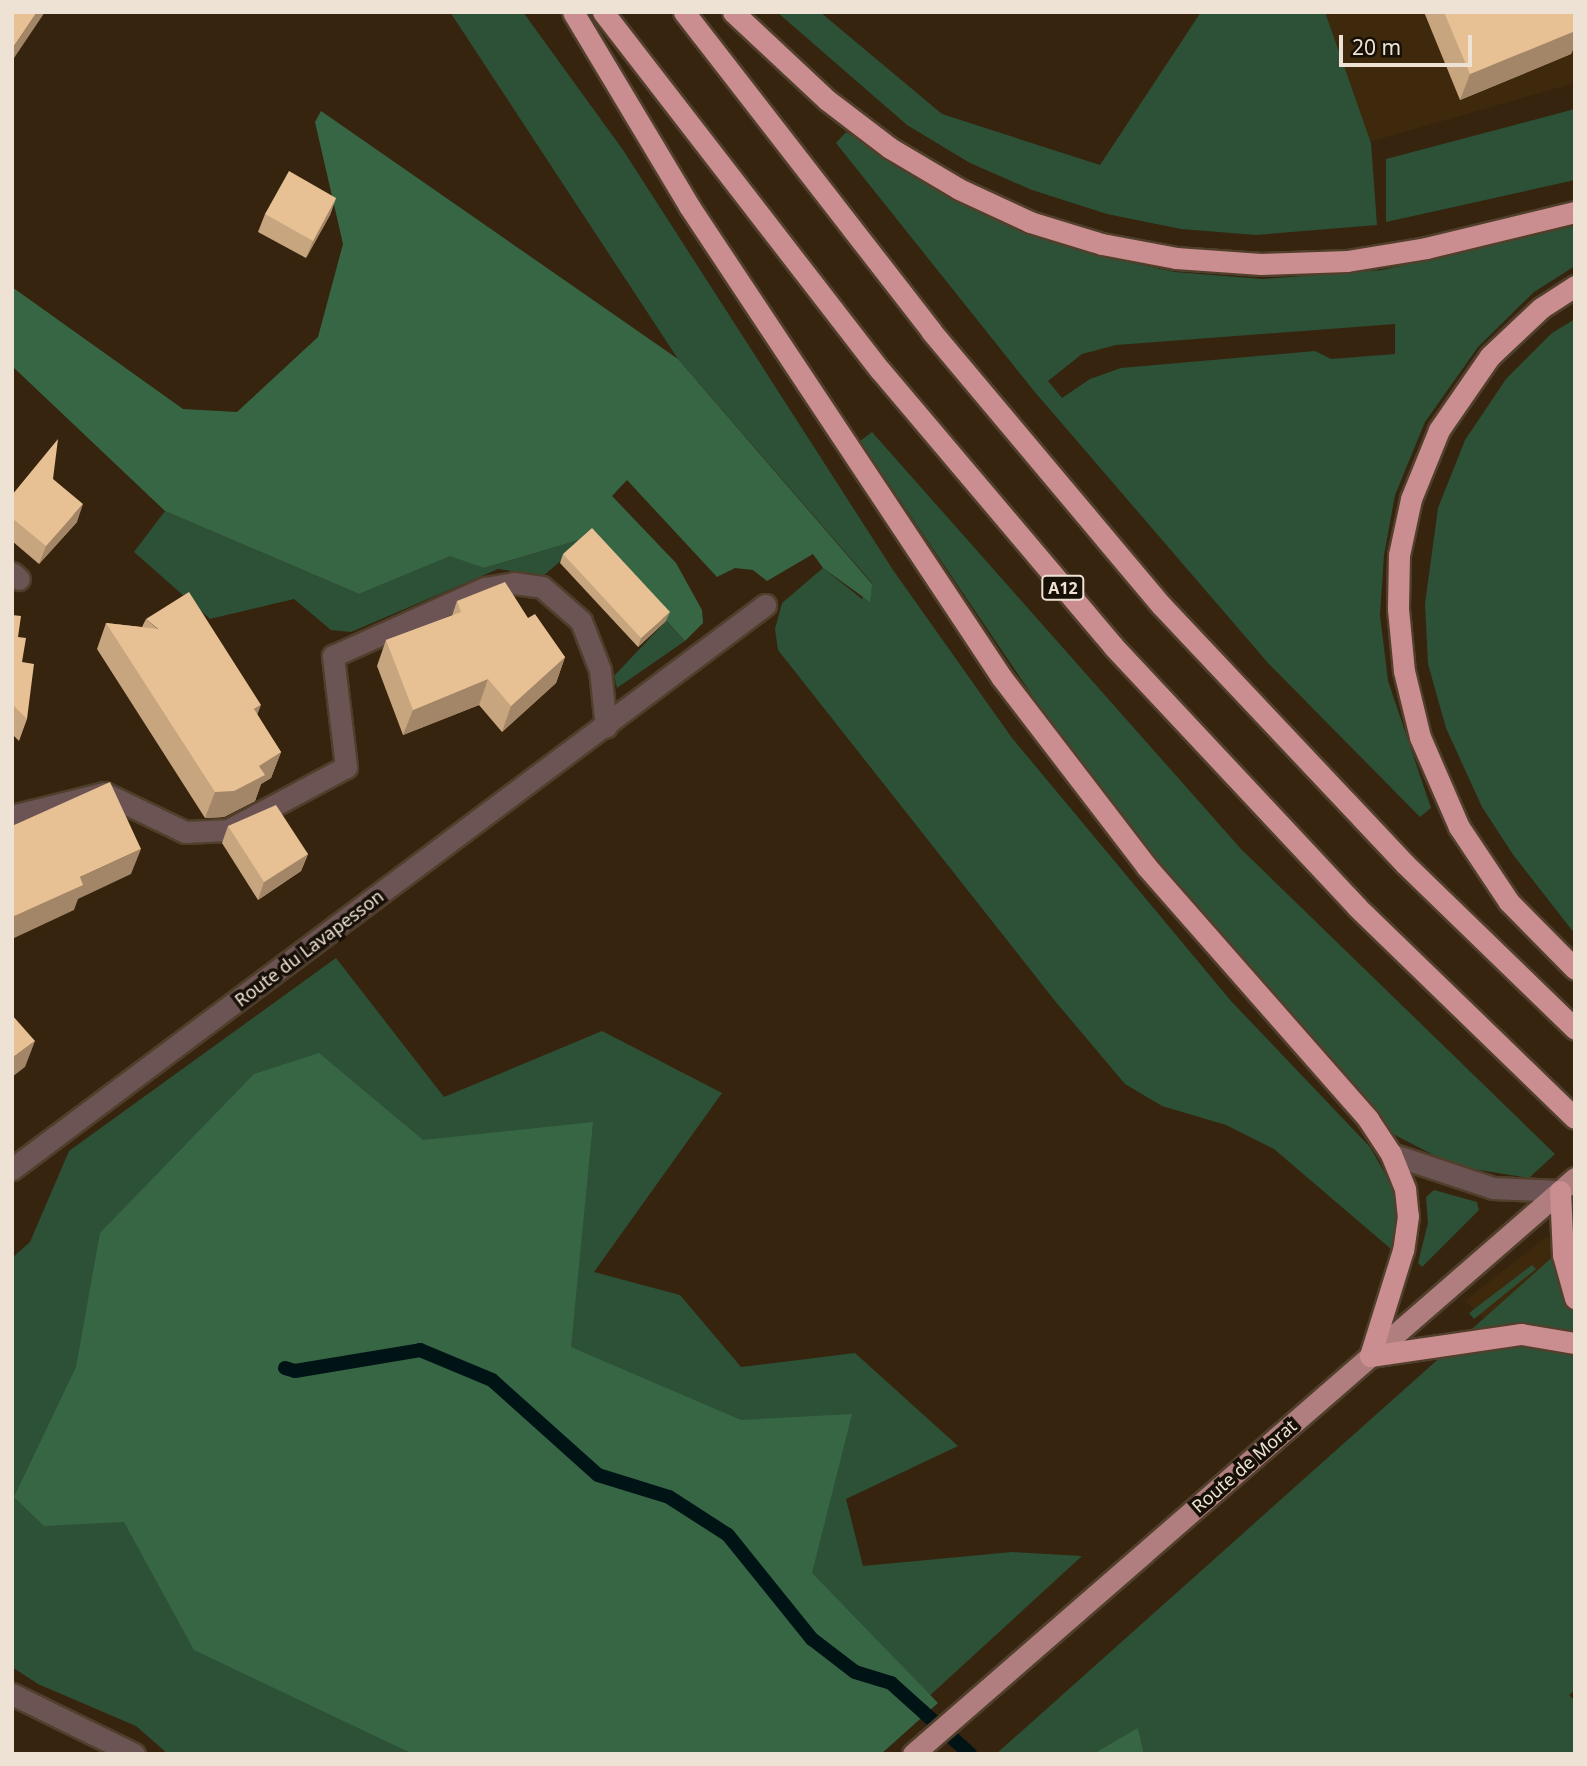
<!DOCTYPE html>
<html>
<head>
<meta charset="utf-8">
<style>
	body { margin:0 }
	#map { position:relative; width:1587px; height:1766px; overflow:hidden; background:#36240f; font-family:"Noto Sans",sans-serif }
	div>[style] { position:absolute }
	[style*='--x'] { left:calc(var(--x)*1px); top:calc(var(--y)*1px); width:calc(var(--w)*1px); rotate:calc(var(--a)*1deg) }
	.built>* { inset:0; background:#3f290c }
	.green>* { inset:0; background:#2c5136 }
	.forest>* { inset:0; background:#376645 }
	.stream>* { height:14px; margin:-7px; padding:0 7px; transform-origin:7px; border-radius:7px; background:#001315 }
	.roads { filter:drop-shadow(2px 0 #503f2b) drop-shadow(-2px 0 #503f2b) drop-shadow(0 2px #503f2b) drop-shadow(0 -2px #503f2b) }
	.minor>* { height:21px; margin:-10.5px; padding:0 10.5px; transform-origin:10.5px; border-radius:10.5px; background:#6d5454 }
	.major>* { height:21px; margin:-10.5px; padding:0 10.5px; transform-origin:10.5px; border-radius:10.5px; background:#b07e7f }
	.highway>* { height:21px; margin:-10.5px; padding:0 10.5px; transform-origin:10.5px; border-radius:10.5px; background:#cb8e90 }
	.wall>* { inset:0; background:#c7a57e }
	.shaded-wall>* { inset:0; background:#a28667 }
	.building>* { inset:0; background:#e7c093 }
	span { translate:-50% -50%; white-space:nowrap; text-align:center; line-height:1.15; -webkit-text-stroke:7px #171007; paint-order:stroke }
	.shield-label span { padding:2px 5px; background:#171007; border:2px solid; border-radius:5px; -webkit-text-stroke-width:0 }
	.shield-label { font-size:16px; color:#eee2d5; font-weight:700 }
	.street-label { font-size:18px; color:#eee2d5 }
	.frame { position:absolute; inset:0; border:14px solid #eee2d5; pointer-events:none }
	.scale { position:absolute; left:1339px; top:35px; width:133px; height:32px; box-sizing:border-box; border:4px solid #eee2d5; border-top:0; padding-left:9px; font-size:21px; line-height:24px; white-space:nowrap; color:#eee2d5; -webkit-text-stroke:5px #171007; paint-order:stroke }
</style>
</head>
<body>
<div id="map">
	<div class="built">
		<i style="clip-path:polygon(1325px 12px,1575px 12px,1575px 83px,1369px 142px)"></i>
		<i style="clip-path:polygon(1547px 1236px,1575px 1260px,1575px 1404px,1465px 1301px)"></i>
	</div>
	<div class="green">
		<i style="clip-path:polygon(450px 12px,523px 12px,623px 150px,893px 570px,1012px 738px,1231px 1001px,1370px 1147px,1391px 1184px,1412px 1267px,1274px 1149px,1226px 1125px,1162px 1106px,1125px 1084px,1055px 1001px,778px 650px,775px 629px,782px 603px,823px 568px,862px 599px,872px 583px,678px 359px)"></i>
		<i style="clip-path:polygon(777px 12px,820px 12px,942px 114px,1100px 165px,1201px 12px,1325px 12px,1371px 143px,1377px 225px,1256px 235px,1181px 229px,1107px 214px,1032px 190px,970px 163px,907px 125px)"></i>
		<i style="clip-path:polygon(1575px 109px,1575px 180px,1386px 222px,1386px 159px)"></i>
		<i style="clip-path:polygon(evenodd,846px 132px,954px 200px,1027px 233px,1099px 256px,1175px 272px,1263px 279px,1382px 270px,1575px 226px,1575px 266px,1534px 292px,1478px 347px,1425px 422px,1395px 495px,1384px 555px,1380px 615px,1388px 681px,1431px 808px,1420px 817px,1268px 663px,1034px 391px,836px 143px,846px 132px,1395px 324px,1395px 354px,1331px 359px,1315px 351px,1121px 368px,1090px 379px,1062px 398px,1048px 381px,1082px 354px,1116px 345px,1395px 324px)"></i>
		<i style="clip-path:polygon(1575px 319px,1575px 934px,1514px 856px,1482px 807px,1446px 728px,1428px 664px,1425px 604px,1438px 508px,1465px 440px,1506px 379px,1552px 333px)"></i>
		<i style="clip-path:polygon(872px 432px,1241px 849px,1555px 1154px,1529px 1178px,1455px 1166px,1391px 1133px,1162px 866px,1053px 726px,860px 441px)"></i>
		<i style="clip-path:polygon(165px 511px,359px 594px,451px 555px,484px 568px,589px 537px,543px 576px,498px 569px,351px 632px,331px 630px,294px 599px,210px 619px,134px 552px)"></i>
		<i style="clip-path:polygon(666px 621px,685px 641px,617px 688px,614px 676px)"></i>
		<i style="clip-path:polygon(336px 958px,444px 1097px,602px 1031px,722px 1093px,594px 1272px,680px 1295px,741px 1367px,855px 1353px,958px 1446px,846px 1499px,863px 1566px,1012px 1552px,1082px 1556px,866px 1754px,168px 1754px,136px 1726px,38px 1684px,12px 1667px,12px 1258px,30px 1242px,69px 1151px)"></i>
		<i style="clip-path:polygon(1434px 1190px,1477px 1202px,1479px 1210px,1422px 1267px,1418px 1263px,1428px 1223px,1426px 1197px)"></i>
		<i style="clip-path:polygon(1575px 1237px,1575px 1690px,1569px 1695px,1575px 1701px,1575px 1754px,1144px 1754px,1138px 1729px,1093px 1754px,996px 1754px)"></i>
		<i style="clip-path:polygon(1532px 1265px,1536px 1269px,1474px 1319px,1469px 1313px)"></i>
	</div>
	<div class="forest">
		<i style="clip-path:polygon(321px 111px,678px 359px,872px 584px,870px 602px,823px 568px,813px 554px,767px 581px,753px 570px,735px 568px,717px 577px,627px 480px,612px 496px,676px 563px,702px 610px,703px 623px,685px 641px,589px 537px,484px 568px,450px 556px,359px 594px,165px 511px,12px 366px,12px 287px,183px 409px,237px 412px,318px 337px,343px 244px,315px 122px)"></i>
		<i style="clip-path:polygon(319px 1053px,423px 1140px,593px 1122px,571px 1347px,741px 1420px,852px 1414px,812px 1573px,938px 1703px,881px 1754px,413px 1754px,194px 1650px,124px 1522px,44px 1526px,14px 1497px,76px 1367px,100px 1233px,254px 1074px)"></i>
		<i style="clip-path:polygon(1138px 1728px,1144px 1754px,1093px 1754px)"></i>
	</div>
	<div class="stream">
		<i style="--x:285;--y:1368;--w:10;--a:17"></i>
		<i style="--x:295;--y:1371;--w:127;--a:-9.5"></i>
		<i style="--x:420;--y:1350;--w:78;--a:22.6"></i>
		<i style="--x:492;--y:1380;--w:142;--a:41.9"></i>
		<i style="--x:598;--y:1475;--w:74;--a:17.2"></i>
		<i style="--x:669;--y:1497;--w:70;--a:32.8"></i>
		<i style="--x:728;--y:1535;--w:134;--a:51.1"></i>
		<i style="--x:812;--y:1639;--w:54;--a:37.5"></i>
		<i style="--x:855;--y:1672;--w:38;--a:17"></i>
		<i style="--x:891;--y:1683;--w:106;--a:41.9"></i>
	</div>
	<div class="roads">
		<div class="minor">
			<i style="--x:12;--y:573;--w:9;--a:41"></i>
			<i style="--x:12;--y:816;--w:95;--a:-14"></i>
			<i style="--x:104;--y:793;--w:90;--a:25.7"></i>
			<i style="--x:185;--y:832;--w:43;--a:-2.7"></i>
			<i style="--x:228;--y:830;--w:134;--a:-28.1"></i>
			<i style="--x:346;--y:767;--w:112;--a:-96.7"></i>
			<i style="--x:333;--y:656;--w:166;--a:-24.2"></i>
			<i style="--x:484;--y:588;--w:30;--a:-9"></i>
			<i style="--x:514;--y:583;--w:28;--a:8"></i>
			<i style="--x:542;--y:587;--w:52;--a:41.1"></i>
			<i style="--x:581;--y:621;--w:53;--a:68.8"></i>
			<i style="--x:600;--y:670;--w:57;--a:84"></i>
			<i style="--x:1391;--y:1154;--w:108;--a:18.4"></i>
			<i style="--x:1493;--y:1188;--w:67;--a:2.6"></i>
			<i style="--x:12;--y:1169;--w:941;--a:-36.83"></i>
			<i style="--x:12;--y:1694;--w:136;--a:26.2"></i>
		</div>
		<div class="major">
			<i style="--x:913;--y:1754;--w:878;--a:-41.03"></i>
		</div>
		<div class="highway">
			<i style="--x:573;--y:12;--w:226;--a:59.1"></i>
			<i style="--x:689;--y:206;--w:566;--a:56.45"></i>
			<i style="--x:1002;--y:678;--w:237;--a:52.5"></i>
			<i style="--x:1146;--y:866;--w:337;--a:48.7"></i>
			<i style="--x:1368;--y:1119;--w:42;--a:56.7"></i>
			<i style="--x:1391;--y:1154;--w:38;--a:68"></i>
			<i style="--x:1405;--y:1189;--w:27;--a:84"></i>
			<i style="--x:1408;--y:1216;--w:34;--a:98"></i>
			<i style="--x:1403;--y:1250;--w:111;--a:107.3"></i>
			<i style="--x:1370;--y:1356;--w:153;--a:-8.3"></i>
			<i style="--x:1521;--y:1334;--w:55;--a:9.5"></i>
			<i style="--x:603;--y:12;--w:453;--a:52.3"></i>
			<i style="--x:880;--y:370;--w:361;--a:49.8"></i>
			<i style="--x:1113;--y:646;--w:357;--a:46.9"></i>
			<i style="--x:1357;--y:907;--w:303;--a:44.1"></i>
			<i style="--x:684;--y:12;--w:403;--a:52.2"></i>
			<i style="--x:931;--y:331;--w:358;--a:50"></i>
			<i style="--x:1161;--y:605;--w:356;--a:46.7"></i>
			<i style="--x:1405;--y:864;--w:237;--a:44.1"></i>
			<i style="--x:733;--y:12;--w:129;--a:43.1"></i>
			<i style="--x:827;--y:100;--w:79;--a:37.3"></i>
			<i style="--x:890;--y:148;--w:80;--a:30.7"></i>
			<i style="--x:959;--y:189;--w:78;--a:24.9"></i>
			<i style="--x:1030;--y:222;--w:75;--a:17"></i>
			<i style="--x:1102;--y:244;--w:75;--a:10.7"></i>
			<i style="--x:1176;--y:258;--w:85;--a:4"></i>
			<i style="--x:1261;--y:264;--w:86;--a:-2"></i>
			<i style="--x:1347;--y:261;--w:80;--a:-9.3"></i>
			<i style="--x:1426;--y:248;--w:153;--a:-13.6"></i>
			<i style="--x:1575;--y:286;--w:40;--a:147.1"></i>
			<i style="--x:1541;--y:308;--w:70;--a:136.7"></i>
			<i style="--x:1490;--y:356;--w:90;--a:124.6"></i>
			<i style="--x:1439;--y:430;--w:74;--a:112.1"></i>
			<i style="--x:1411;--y:499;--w:57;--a:102.1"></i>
			<i style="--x:1399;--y:555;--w:54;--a:91.1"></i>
			<i style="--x:1398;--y:609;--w:62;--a:84.5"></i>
			<i style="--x:1404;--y:671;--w:68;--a:76.4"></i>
			<i style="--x:1420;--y:737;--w:98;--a:66.6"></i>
			<i style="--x:1459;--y:827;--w:90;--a:56.3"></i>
			<i style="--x:1509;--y:902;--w:94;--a:45.4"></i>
			<i style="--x:1560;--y:1191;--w:64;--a:87.3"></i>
			<i style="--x:1563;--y:1255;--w:45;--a:74.4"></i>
		</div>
	</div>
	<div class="wall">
		<i style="clip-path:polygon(1424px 12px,1574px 12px,1575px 45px,1571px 54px,1460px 100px)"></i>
		<i style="clip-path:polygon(336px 198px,330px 215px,306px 258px,258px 232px,265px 214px)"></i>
		<i style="clip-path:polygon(53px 479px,77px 522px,39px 564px,12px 541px,12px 495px)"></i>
		<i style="clip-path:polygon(563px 554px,666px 621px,638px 647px,560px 563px)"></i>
		<i style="clip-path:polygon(457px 601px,528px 618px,565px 657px,556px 683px,502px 732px,479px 705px,403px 735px,377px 666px,386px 640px,452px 616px)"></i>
		<i style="clip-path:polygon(12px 615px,18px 637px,22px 662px,27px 719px,19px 741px,12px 734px)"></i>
		<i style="clip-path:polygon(146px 619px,257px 715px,281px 752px,271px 778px,261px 784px,255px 801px,224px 817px,205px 818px,97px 649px,106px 623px,142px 627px)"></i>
		<i style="clip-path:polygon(228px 826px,308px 854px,301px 871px,258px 900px,222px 843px)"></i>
	</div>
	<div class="shaded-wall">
		<i style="clip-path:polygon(37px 12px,45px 12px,12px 61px,12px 49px)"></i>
		<i style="clip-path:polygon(1575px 31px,1575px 45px,1571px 54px,1460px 100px,1470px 74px)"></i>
		<i style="clip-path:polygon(336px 198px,330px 215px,306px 258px,313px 241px)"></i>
		<i style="clip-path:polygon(83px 504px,77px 522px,39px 564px,46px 546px)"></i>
		<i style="clip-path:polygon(670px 612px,666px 621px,638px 647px,641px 638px)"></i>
		<i style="clip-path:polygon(565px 657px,556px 683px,502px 732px,511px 706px)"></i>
		<i style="clip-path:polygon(488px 679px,479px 705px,403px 735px,413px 710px)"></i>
		<i style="clip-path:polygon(261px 705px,251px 731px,254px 709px)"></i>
		<i style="clip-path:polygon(281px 752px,271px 778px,261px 784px,255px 801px,224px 817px,205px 818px,215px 792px)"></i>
		<i style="clip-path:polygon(141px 849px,131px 874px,78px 899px,74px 910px,12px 939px,12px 917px,80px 877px)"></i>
		<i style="clip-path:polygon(308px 854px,301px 871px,258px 900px,264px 882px)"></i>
		<i style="clip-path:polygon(35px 1041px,25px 1067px,12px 1077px,12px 1058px)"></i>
	</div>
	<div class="building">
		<i style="clip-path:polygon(12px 12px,37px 12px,12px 49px)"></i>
		<i style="clip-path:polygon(1444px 12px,1574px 12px,1575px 31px,1470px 74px)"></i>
		<i style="clip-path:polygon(289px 171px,336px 198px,313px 241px,265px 214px)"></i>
		<i style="clip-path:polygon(58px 439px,53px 479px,83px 504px,46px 546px,12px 518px,12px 495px)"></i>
		<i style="clip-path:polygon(592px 528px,670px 612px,641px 638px,563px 554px)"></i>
		<i style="clip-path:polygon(505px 582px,528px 618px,535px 614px,565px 657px,511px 706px,488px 679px,413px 710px,386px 640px,461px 612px,457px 601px)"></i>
		<i style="clip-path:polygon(189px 592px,261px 705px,254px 709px,281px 752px,259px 766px,265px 775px,234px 791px,215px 792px,106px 623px,158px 629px,146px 619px)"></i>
		<i style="clip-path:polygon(12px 615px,21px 616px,18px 637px,26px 638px,22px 662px,34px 664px,27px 719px,12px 704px)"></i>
		<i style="clip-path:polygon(110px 782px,141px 849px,80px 877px,83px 885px,12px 917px,12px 826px)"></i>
		<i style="clip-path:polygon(276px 805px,308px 854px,264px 882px,228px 826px)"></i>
		<i style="clip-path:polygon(12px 1015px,35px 1041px,12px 1058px)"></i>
	</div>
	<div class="shield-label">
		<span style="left:1063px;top:588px">A12</span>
	</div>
	<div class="street-label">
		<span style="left:309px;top:948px;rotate:-37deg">Route du Lavapesson</span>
		<span style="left:1244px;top:1466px;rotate:-41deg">Route de Morat</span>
	</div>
	<div class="frame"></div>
	<div class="scale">20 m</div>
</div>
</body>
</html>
